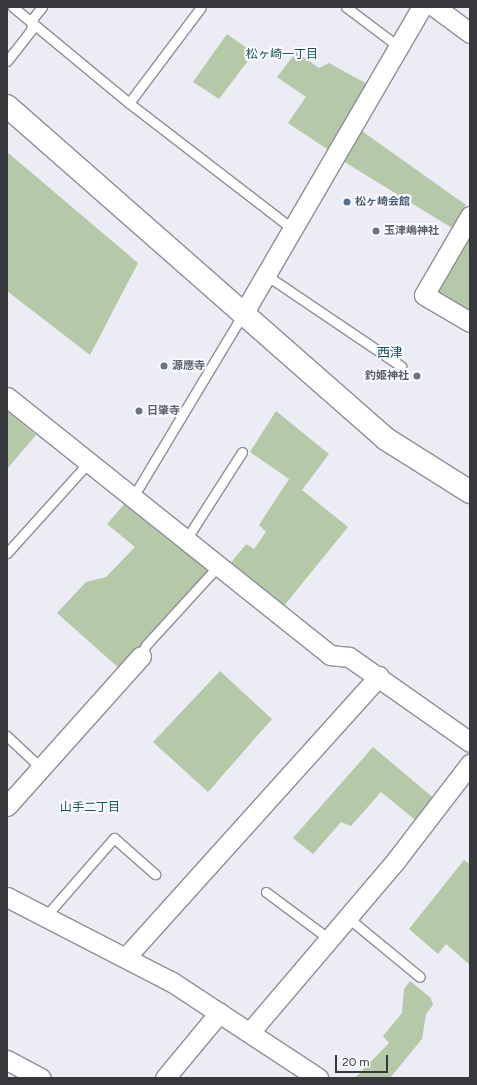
<!DOCTYPE html>
<html>
<head>
<meta charset="utf-8">
<style>
	body { margin:0 }
	#map { position:relative; width:477px; height:1085px; overflow:hidden; background:#ebecf4; font-family:Figtree,"Noto Sans JP",sans-serif }
	div>[style] { position:absolute }
	[style*='--x'] { left:calc(var(--x)*1px); top:calc(var(--y)*1px); width:calc(var(--w)*1px); rotate:calc(var(--a)*1deg) }
	.green>* { inset:0; background:#b5c8a8 }
	.roads { filter:drop-shadow(1px 0 #8f9097) drop-shadow(-1px 0 #8f9097) drop-shadow(0 1px #8f9097) drop-shadow(0 -1px #8f9097) }
	.lane>* { height:9px; margin:-4.5px; padding:0 4.5px; transform-origin:4.5px; border-radius:4.5px; background:#fff }
	.street>* { height:19px; margin:-9.5px; padding:0 9.5px; transform-origin:9.5px; border-radius:9.5px; background:#fff }
	.secondary>* { height:22px; margin:-11px; padding:0 11px; transform-origin:11px; border-radius:11px; background:#fff }
	.dots>* { width:11px; height:11px; translate:-50% -50%; box-sizing:border-box; border:2px solid #f9faff; border-radius:50% }
	span { translate:-50% -50%; white-space:nowrap; text-align:center; line-height:1.15; -webkit-text-stroke:4px #f9faff; paint-order:stroke }
	.service-label { font-size:11px; color:#4e5e75; font-weight:700 }
	.left { translate:0 -50%; text-align:left }
	.worship-label { font-size:11px; color:#5b616d; font-weight:700 }
	.right { translate:-100% -50%; text-align:right }
	.neighbourhood-label { font-size:12px; color:#175358 }
	.quarter-label { font-size:13px; color:#175358 }
	.frame { position:absolute; inset:0; border:8px solid #37383b; pointer-events:none }
	.scale { position:absolute; left:335px; top:1055px; width:53px; height:18px; box-sizing:border-box; border:2px solid #37383b; border-top:0; padding-left:5px; font-size:12px; line-height:14px; white-space:nowrap; color:#37383b; -webkit-text-stroke:3px #f9faff; paint-order:stroke }
</style>
</head>
<body>
<div id="map">
	<div class="green">
		<i style="clip-path:polygon(227px 34px,254px 53px,219px 99px,193px 82px)"></i>
		<i style="clip-path:polygon(296px 52px,319px 68px,329px 63px,367px 84px,330px 151px,288px 123px,306px 97px,277px 77px)"></i>
		<i style="clip-path:polygon(359px 129px,466px 205px,452px 228px,343px 161px)"></i>
		<i style="clip-path:polygon(7px 152px,138px 263px,90px 355px,7px 291px)"></i>
		<i style="clip-path:polygon(470px 230px,470px 314px,438px 295px,436px 288px)"></i>
		<i style="clip-path:polygon(7px 411px,36px 435px,7px 469px)"></i>
		<i style="clip-path:polygon(276px 411px,329px 454px,302px 490px,348px 527px,283px 607px,230px 564px,246px 544px,254px 549px,266px 532px,259px 525px,289px 479px,250px 452px)"></i>
		<i style="clip-path:polygon(127px 501px,214px 566px,121px 670px,57px 613px,86px 582px,106px 577px,135px 547px,107px 524px)"></i>
		<i style="clip-path:polygon(220px 671px,272px 719px,208px 792px,153px 742px)"></i>
		<i style="clip-path:polygon(373px 747px,436px 800px,419px 823px,381px 792px,351px 826px,341px 822px,313px 854px,293px 838px)"></i>
		<i style="clip-path:polygon(464px 860px,470px 864px,470px 965px,446px 944px,438px 954px,409px 929px)"></i>
		<i style="clip-path:polygon(410px 981px,431px 998px,433px 1005px,426px 1014px,422px 1039px,390px 1078px,355px 1078px,389px 1043px,383px 1036px,402px 1013px,404px 989px)"></i>
	</div>
	<div class="roads">
		<div class="lane">
			<i style="--x:13;--y:7;--w:151;--a:39.6"></i>
			<i style="--x:129;--y:103;--w:208;--a:37.6"></i>
			<i style="--x:346;--y:7;--w:66;--a:37"></i>
			<i style="--x:7;--y:61;--w:39;--a:-52"></i>
			<i style="--x:31;--y:30;--w:12;--a:-81"></i>
			<i style="--x:33;--y:18;--w:14;--a:-51"></i>
			<i style="--x:129;--y:103;--w:120;--a:-53.1"></i>
			<i style="--x:266;--y:275;--w:163;--a:34"></i>
			<i style="--x:133;--y:497;--w:214;--a:-59"></i>
			<i style="--x:187;--y:538;--w:102;--a:-57.4"></i>
			<i style="--x:7;--y:553;--w:121;--a:-48"></i>
			<i style="--x:141;--y:656;--w:12;--a:-66"></i>
			<i style="--x:146;--y:645;--w:108;--a:-47.6"></i>
			<i style="--x:7;--y:736;--w:47;--a:43.3"></i>
			<i style="--x:266;--y:892;--w:79;--a:36.7"></i>
			<i style="--x:45;--y:917;--w:105;--a:-48.9"></i>
			<i style="--x:114;--y:838;--w:55;--a:41.3"></i>
			<i style="--x:347;--y:917;--w:94;--a:39.4"></i>
		</div>
		<div class="street">
			<i style="--x:435;--y:7;--w:44;--a:36.6"></i>
			<i style="--x:470;--y:216;--w:91;--a:120.2"></i>
			<i style="--x:424;--y:295;--w:53;--a:30.4"></i>
			<i style="--x:243;--y:314;--w:355;--a:-59.8"></i>
			<i style="--x:7;--y:397;--w:413;--a:38.6"></i>
			<i style="--x:330;--y:655;--w:19;--a:6"></i>
			<i style="--x:349;--y:657;--w:148;--a:35.1"></i>
			<i style="--x:7;--y:806;--w:201;--a:-48.2"></i>
			<i style="--x:7;--y:897;--w:186;--a:27.3"></i>
			<i style="--x:172;--y:982;--w:175;--a:33.3"></i>
			<i style="--x:126;--y:957;--w:378;--a:-48"></i>
			<i style="--x:250;--y:1032;--w:227;--a:-49.6"></i>
			<i style="--x:397;--y:859;--w:120;--a:-52.5"></i>
			<i style="--x:7;--y:1060;--w:38;--a:28"></i>
			<i style="--x:165;--y:1078;--w:85;--a:-50.3"></i>
		</div>
		<div class="secondary">
			<i style="--x:7;--y:106;--w:505;--a:41.3"></i>
			<i style="--x:386;--y:439;--w:99;--a:32.2"></i>
		</div>
	</div>
	<div class="dots">
		<i style="left:347px;top:202px;background:#5c6f8a"></i>
		<i style="left:376px;top:231px;background:#6b7280"></i>
		<i style="left:164px;top:366px;background:#6b7280"></i>
		<i style="left:417px;top:376px;background:#6b7280"></i>
		<i style="left:139px;top:411px;background:#6b7280"></i>
	</div>
	<div class="service-label">
		<span class="left" style="left:355px;top:202px">松ヶ崎会館</span>
	</div>
	<div class="worship-label">
		<span class="left" style="left:384px;top:231px">玉津嶋神社</span>
		<span class="left" style="left:172px;top:366px">源應寺</span>
		<span class="right" style="left:409px;top:376px">釣姫神社</span>
		<span class="left" style="left:147px;top:411px">日肇寺</span>
	</div>
	<div class="neighbourhood-label">
		<span style="left:282px;top:55px">松ヶ崎一丁目</span>
		<span style="left:90px;top:808px">山手二丁目</span>
	</div>
	<div class="quarter-label">
		<span style="left:390px;top:353px">西津</span>
	</div>
	<div class="frame"></div>
	<div class="scale">20 m</div>
</div>
</body>
</html>
